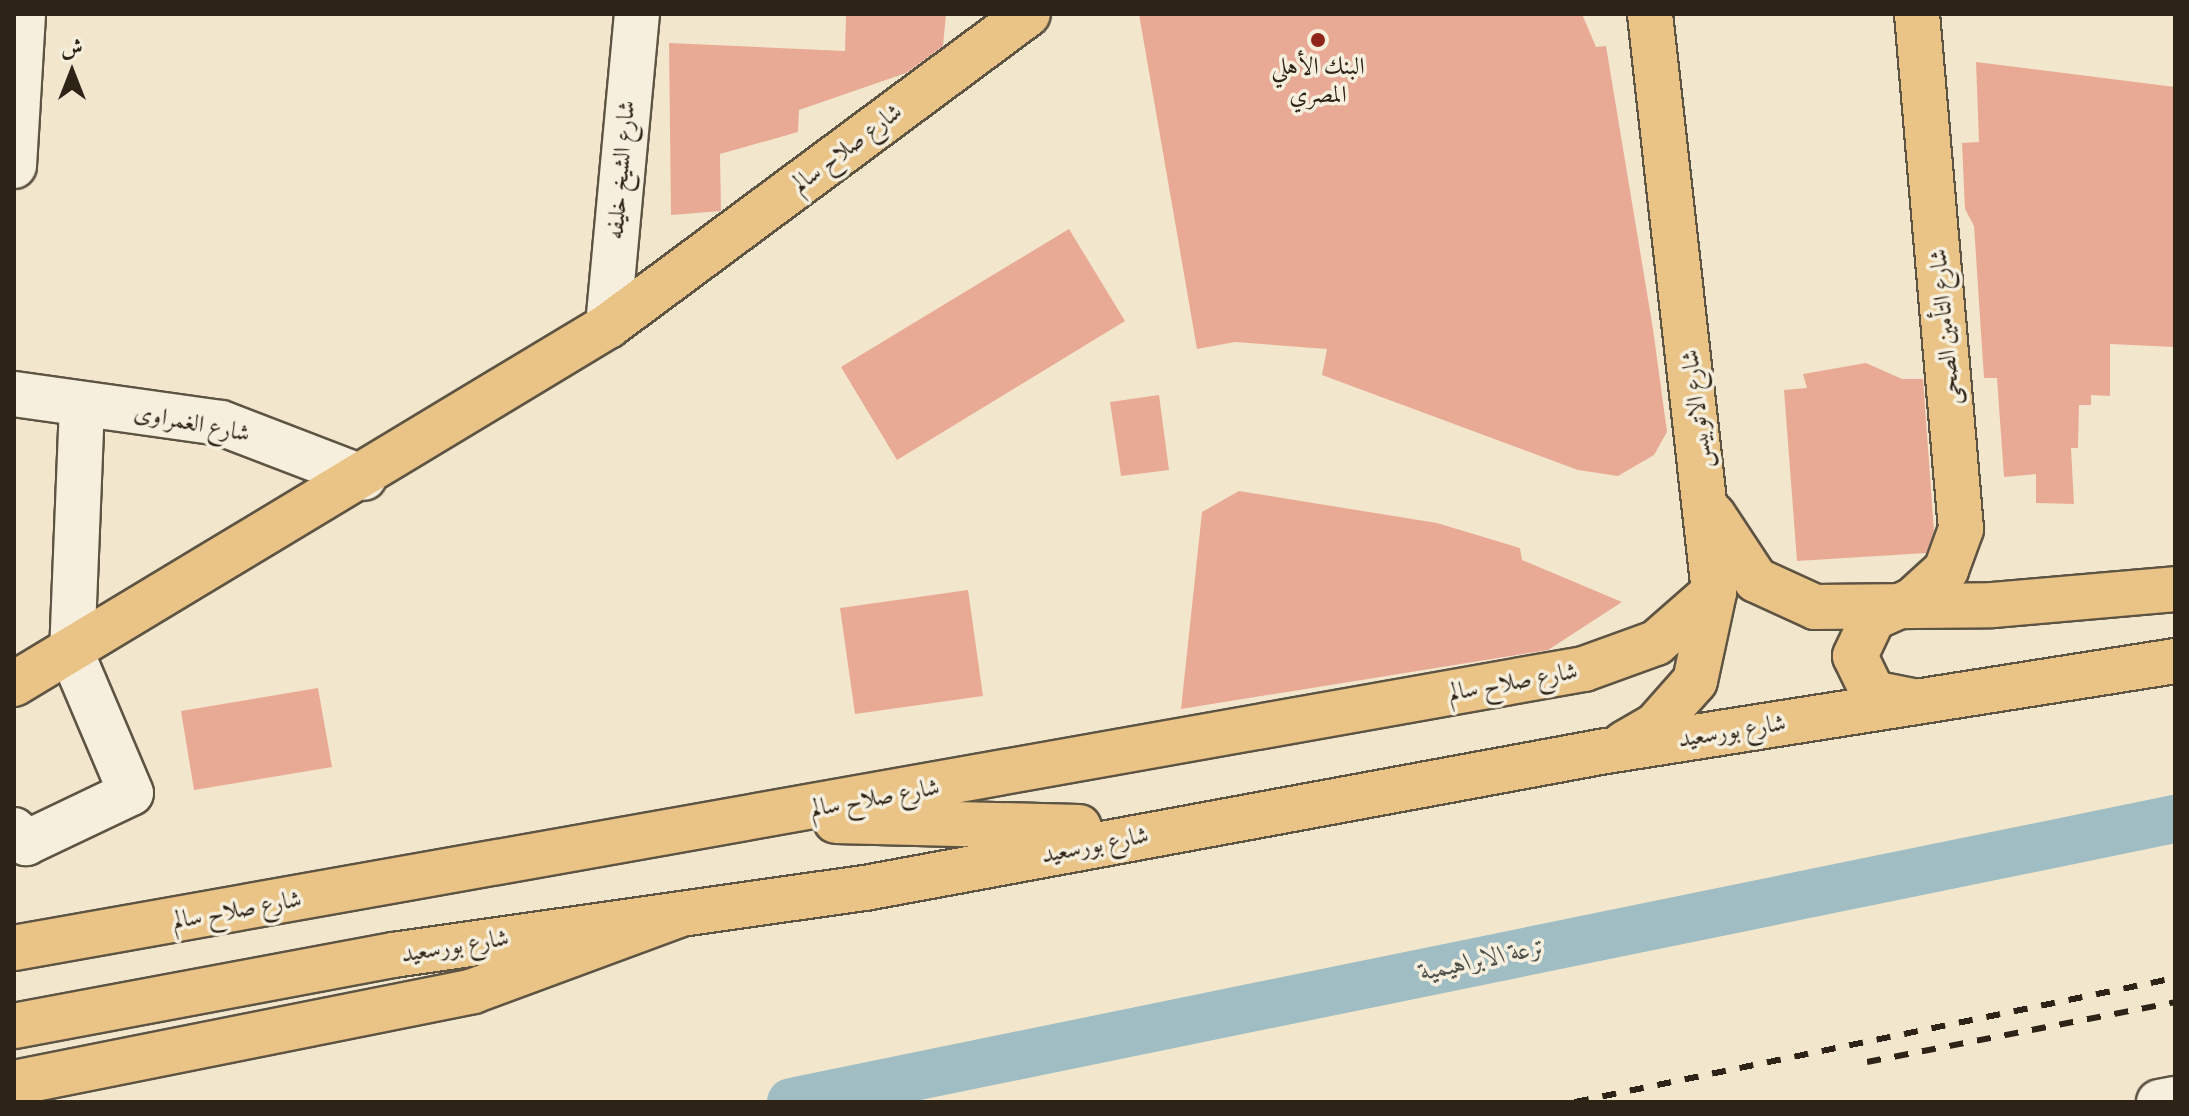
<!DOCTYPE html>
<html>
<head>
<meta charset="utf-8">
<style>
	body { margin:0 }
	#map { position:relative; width:2189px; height:1116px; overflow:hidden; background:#f2e7cd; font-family:"IM FELL Double Pica",Amiri,serif }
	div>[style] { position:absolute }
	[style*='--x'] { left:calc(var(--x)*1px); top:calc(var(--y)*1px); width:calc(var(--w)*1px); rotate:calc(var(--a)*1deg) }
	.canal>* { height:48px; margin:-24px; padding:0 24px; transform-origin:24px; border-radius:24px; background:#9fbdc2 }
	.building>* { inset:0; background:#e9aa95 }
	.roads { filter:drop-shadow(2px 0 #5e5444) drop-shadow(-2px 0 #5e5444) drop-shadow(0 2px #5e5444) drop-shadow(0 -2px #5e5444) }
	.minor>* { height:44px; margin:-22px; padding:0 22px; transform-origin:22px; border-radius:22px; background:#f7efde }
	.major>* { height:44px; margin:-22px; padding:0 22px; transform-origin:22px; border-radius:22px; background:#e9c486 }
	.highway>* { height:44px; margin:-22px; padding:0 22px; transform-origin:22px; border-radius:22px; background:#e9c486 }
	.rail>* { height:6px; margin-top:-3px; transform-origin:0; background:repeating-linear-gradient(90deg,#2d2317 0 14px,transparent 0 28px) }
	.dots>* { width:22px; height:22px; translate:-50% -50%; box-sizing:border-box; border:4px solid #f7efde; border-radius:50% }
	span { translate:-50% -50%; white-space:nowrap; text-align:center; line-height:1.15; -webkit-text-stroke:7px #f7efde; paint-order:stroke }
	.poi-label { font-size:24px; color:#2d2317 }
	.street-label { font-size:24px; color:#2d2317 }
	.water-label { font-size:26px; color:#4f514a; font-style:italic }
	.frame { position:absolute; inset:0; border:16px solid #2d2317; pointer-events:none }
	.north { position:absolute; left:32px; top:32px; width:80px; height:80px; -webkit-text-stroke:6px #f7efde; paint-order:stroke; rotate:0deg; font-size:22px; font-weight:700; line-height:32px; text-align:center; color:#2d2317 }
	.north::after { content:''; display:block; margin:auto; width:28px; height:36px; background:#2d2317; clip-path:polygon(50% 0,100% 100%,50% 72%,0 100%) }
</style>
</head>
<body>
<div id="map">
	<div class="canal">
		<i style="--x:791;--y:1102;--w:1413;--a:-11.56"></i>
	</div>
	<div class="building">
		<i style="clip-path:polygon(846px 14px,946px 14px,943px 46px,906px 73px,799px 110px,798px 132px,720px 154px,721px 211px,671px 215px,669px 43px,845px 51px)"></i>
		<i style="clip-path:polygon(1139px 14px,1582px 14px,1596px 47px,1606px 46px,1653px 329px,1667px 432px,1654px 455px,1618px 476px,1578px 470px,1322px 375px,1327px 349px,1235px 342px,1197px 349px)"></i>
		<i style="clip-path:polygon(1976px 62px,2175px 87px,2175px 347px,2110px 344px,2110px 396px,2091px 395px,2091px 405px,2079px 405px,2078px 448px,2071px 448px,2074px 504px,2036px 503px,2036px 474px,2004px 477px,1997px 378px,1984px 378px,1974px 226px,1965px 209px,1962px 143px,1979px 142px)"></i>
		<i style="clip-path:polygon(1069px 229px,1125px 321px,897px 460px,841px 367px)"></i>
		<i style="clip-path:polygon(1866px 363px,1902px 379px,1923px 379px,1934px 531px,1926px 553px,1797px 561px,1784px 390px,1807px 388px,1803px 374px)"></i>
		<i style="clip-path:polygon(1159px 395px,1169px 470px,1121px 476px,1110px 402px)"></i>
		<i style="clip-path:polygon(1239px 491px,1437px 523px,1520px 548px,1522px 560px,1622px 602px,1548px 650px,1181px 709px,1202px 512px)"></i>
		<i style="clip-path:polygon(968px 590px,983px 696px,855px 714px,840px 608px)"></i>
		<i style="clip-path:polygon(318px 688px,332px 767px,194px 790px,181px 711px)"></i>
	</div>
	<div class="roads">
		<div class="minor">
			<i style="--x:14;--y:166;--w:152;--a:-86.6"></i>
			<i style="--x:608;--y:326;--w:313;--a:-84.7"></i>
			<i style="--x:14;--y:394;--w:209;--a:8"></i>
			<i style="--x:221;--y:423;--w:153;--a:21"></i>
			<i style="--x:14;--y:830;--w:18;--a:47"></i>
			<i style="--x:26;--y:843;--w:116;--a:-25.5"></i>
			<i style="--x:131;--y:793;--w:151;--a:-113"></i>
			<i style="--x:72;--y:654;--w:249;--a:-87.7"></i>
			<i style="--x:2159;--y:1102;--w:16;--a:-11"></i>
		</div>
		<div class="major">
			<i style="--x:1713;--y:515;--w:78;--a:56.5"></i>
			<i style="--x:1756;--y:580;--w:65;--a:24.6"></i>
			<i style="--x:1815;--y:607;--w:178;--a:-0.6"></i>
			<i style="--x:1993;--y:605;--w:183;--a:-5"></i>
			<i style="--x:14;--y:684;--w:694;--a:-31.08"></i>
			<i style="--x:608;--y:326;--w:523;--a:-36.61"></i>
			<i style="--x:1913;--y:701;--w:41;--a:-168.7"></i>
			<i style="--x:1873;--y:693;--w:41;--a:-115.9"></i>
			<i style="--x:1855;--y:656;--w:42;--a:-64.7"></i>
			<i style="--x:1873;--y:618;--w:44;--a:-24.2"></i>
			<i style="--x:1913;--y:600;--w:45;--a:-42.3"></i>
			<i style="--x:1946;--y:570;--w:44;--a:-69.9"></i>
			<i style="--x:1961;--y:529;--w:517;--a:-94.88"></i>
			<i style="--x:1625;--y:743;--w:34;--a:-30"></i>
			<i style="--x:1655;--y:726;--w:60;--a:-48.4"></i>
			<i style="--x:1695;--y:681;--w:91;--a:-77.9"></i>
			<i style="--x:1714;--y:592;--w:582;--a:-96.32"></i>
			<i style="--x:836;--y:821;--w:243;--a:1.4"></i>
			<i style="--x:14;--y:948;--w:1595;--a:-10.08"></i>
			<i style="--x:1584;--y:669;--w:77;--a:-19.9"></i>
			<i style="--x:1656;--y:643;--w:77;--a:-41.3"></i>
			<i style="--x:14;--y:1026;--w:386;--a:-10.6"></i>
			<i style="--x:393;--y:955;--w:477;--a:-8.1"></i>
			<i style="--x:865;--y:888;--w:747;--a:-10.48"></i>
			<i style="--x:1600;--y:752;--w:582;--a:-8.99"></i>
		</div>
		<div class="highway">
			<i style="--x:14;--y:1083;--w:468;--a:-11.3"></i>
			<i style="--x:473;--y:991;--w:220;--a:-20.3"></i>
		</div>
	</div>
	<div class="rail">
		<i style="--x:1867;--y:1062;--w:314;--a:-11"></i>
		<i style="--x:1575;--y:1102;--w:613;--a:-11.68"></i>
	</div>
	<div class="dots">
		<i style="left:1318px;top:40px;background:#8f2418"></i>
	</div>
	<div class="poi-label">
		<span style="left:1318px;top:81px">البنك الأهلي<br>المصري</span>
	</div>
	<div class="street-label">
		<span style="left:847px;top:148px;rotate:-37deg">شارع صلاح سالم</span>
		<span style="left:621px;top:170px;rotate:-85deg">شارع الشيخ خليفه</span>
		<span style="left:1945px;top:327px;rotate:-95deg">شارع التأمين الصحى</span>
		<span style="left:1697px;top:409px;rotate:-97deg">شارع الاتوبيس</span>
		<span style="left:192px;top:423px;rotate:11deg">شارع الغمراوى</span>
		<span style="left:1513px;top:682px;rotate:-10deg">شارع صلاح سالم</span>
		<span style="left:1732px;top:731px;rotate:-9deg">شارع بورسعيد</span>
		<span style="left:875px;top:798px;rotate:-10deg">شارع صلاح سالم</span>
		<span style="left:1095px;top:845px;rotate:-11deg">شارع بورسعيد</span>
		<span style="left:237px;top:910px;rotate:-10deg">شارع صلاح سالم</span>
		<span style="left:455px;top:946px;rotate:-9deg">شارع بورسعيد</span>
	</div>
	<div class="water-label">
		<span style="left:1483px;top:960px;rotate:-12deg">ترعة الابراهيمية</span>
	</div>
	<div class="frame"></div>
	<div class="north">ش</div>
</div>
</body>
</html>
